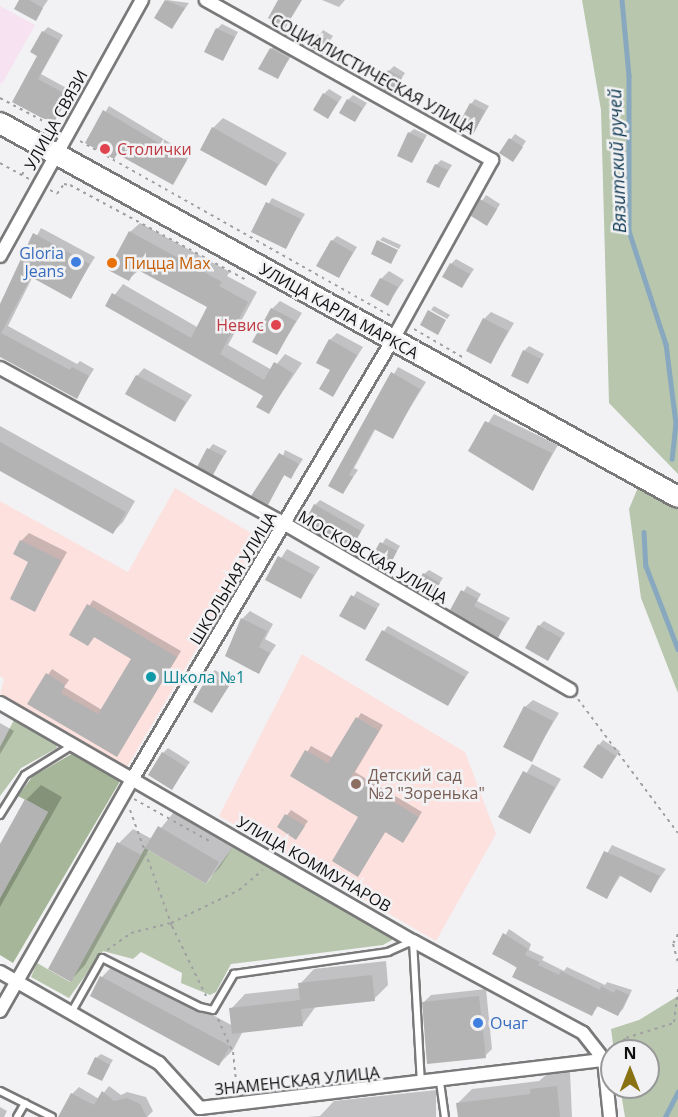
<!DOCTYPE html>
<html>
<head>
<meta charset="utf-8">
<style>
	body { margin:0 }
	#map { position:relative; width:678px; height:1117px; overflow:hidden; background:#f2f2f4; font-family:"Open Sans",sans-serif }
	div>[style] { position:absolute }
	[style*='--x'] { left:calc(var(--x)*1px); top:calc(var(--y)*1px); width:calc(var(--w)*1px); rotate:calc(var(--a)*1deg) }
	.commercial>* { inset:0; background:#f6e2f1 }
	.education>* { inset:0; background:#fce1df }
	.green>* { inset:0; background:#b7c6ad }
	.forest>* { inset:0; background:#a5b798 }
	.shadow>* { inset:0; background:#0003 }
	.stream>* { height:4.5px; margin:-2.25px; padding:0 2.25px; transform-origin:2.25px; border-radius:2.25px; background:#88a8bf }
	.building>* { inset:0; background:#b4b3b3 }
	.path>* { height:2px; margin-top:-1px; transform-origin:0; background:repeating-linear-gradient(90deg,#a0a0a2 0 3px,transparent 0 7.5px) }
	.roads { filter:drop-shadow(2px 0 #79797a) drop-shadow(-2px 0 #79797a) drop-shadow(0 2px #79797a) drop-shadow(0 -2px #79797a) }
	.lane>* { height:6px; margin:-3px; padding:0 3px; transform-origin:3px; border-radius:3px; background:#fff }
	.street>* { height:12px; margin:-6px; padding:0 6px; transform-origin:6px; border-radius:6px; background:#fff }
	.primary>* { height:20px; margin:-10px; padding:0 10px; transform-origin:10px; border-radius:10px; background:#fff }
	.dots>* { width:16px; height:16px; translate:-50% -50%; box-sizing:border-box; border:3px solid #f2f2f4; border-radius:50% }
	span { translate:-50% -50%; white-space:nowrap; text-align:center; line-height:1.15; -webkit-text-stroke:5px #f2f2f4; paint-order:stroke }
	.street-label { font-size:16px; color:#101010 }
	.health-label { font-size:16px; color:#be3a42 }
	.left { translate:0 -50%; text-align:left }
	.right { translate:-100% -50%; text-align:right }
	.shop-label { font-size:16px; color:#366cbe }
	.food-label { font-size:16px; color:#c56008 }
	.culture-label { font-size:16px; color:#0d838f }
	.education-label { font-size:16px; color:#785e54 }
	.water-label { font-size:18px; color:#103a53; font-style:italic }
	.north { position:absolute; left:600px; top:1039px; width:60px; height:60px; box-sizing:border-box; background:#f2f2f4; border:2px solid #989899; border-radius:50%; rotate:0deg; font-size:16px; font-weight:700; line-height:24px; text-align:center; color:#101010 }
	.north::after { content:''; display:block; margin:auto; width:21px; height:27px; background:#897214; clip-path:polygon(50% 0,100% 100%,50% 72%,0 100%) }
</style>
</head>
<body>
<div id="map">
	<div class="commercial">
		<i style="clip-path:polygon(0 6px,35px 25px,2px 84px,0 83px)"></i>
	</div>
	<div class="education">
		<i style="clip-path:polygon(175px 488px,261px 539px,127px 767px,0 695px,4px 679px,0 676px,0 501px,128px 572px)"></i>
		<i style="clip-path:polygon(302px 654px,465px 752px,496px 834px,436px 941px,219px 816px)"></i>
	</div>
	<div class="green">
		<i style="clip-path:polygon(582px 0,678px 0,678px 474px,609px 403px,601px 110px)"></i>
		<i style="clip-path:polygon(639px 485px,678px 507px,678px 693px,641px 598px,629px 509px)"></i>
		<i style="clip-path:polygon(15px 718px,56px 742px,57px 748px,21px 768px,0 796px,0 747px)"></i>
		<i style="clip-path:polygon(233px 847px,391px 934px,392px 940px,383px 945px,231px 964px,216px 992px,210px 995px,181px 983px,182px 973px,141px 952px,133px 959px,103px 951px,69px 998px,31px 977px,37px 963px,70px 982px,145px 848px,206px 884px)"></i>
		<i style="clip-path:polygon(678px 996px,678px 1117px,625px 1117px,620px 1087px,648px 1087px,648px 1051px,614px 1051px,611px 1029px,639px 1020px)"></i>
	</div>
	<div class="forest">
		<i style="clip-path:polygon(75px 752px,118px 776px,119px 783px,13px 963px,0 955px,0 898px,48px 812px,18px 796px,32px 777px)"></i>
	</div>
	<div class="shadow">
		<i style="clip-path:polygon(21px 0,48px 0,35px 19px)"></i>
		<i style="clip-path:polygon(167px 0,189px 3px,172px 27px,156px 17px)"></i>
		<i style="clip-path:polygon(322px 0,345px 0,339px 7px)"></i>
		<i style="clip-path:polygon(222px 24px,238px 32px,223px 59px,217px 29px)"></i>
		<i style="clip-path:polygon(48px 27px,63px 35px,41px 74px,72px 91px,53px 122px,14px 101px,39px 56px,43px 32px)"></i>
		<i style="clip-path:polygon(323px 30px,333px 36px,322px 52px,312px 46px)"></i>
		<i style="clip-path:polygon(276px 44px,293px 53px,278px 77px,271px 49px)"></i>
		<i style="clip-path:polygon(394px 66px,405px 73px,392px 93px,389px 71px)"></i>
		<i style="clip-path:polygon(329px 89px,342px 97px,328px 117px,324px 94px)"></i>
		<i style="clip-path:polygon(353px 95px,367px 103px,355px 120px,348px 100px)"></i>
		<i style="clip-path:polygon(475px 99px,489px 106px,473px 133px,471px 104px)"></i>
		<i style="clip-path:polygon(109px 106px,190px 155px,173px 183px,118px 153px,114px 158px,87px 143px)"></i>
		<i style="clip-path:polygon(223px 118px,287px 153px,266px 184px,213px 128px)"></i>
		<i style="clip-path:polygon(414px 129px,427px 135px,412px 161px,409px 133px)"></i>
		<i style="clip-path:polygon(515px 134px,526px 141px,517px 155px,501px 152px)"></i>
		<i style="clip-path:polygon(441px 160px,452px 165px,439px 186px,436px 165px)"></i>
		<i style="clip-path:polygon(486px 195px,500px 204px,491px 219px,473px 215px)"></i>
		<i style="clip-path:polygon(272px 198px,305px 214px,286px 247px,253px 231px)"></i>
		<i style="clip-path:polygon(140px 223px,230px 272px,227px 276px,257px 292px,228px 345px,272px 370px,285px 354px,302px 363px,269px 412px,265px 395px,107px 305px,123px 284px,197px 327px,210px 307px,139px 270px,129px 279px,130px 232px)"></i>
		<i style="clip-path:polygon(41px 228px,95px 257px,70px 297px,33px 276px,8px 326px,77px 364px,80px 361px,94px 369px,76px 397px,0 356px,0 305px)"></i>
		<i style="clip-path:polygon(337px 236px,357px 247px,339px 277px,332px 241px)"></i>
		<i style="clip-path:polygon(383px 237px,401px 245px,399px 249px,380px 240px)"></i>
		<i style="clip-path:polygon(456px 259px,474px 269px,462px 287px,451px 264px)"></i>
		<i style="clip-path:polygon(389px 271px,404px 280px,387px 304px,381px 279px)"></i>
		<i style="clip-path:polygon(280px 301px,302px 313px,276px 354px,272px 309px)"></i>
		<i style="clip-path:polygon(434px 306px,450px 315px,447px 319px,431px 310px)"></i>
		<i style="clip-path:polygon(491px 312px,514px 323px,491px 362px,484px 319px)"></i>
		<i style="clip-path:polygon(337px 333px,363px 347px,333px 395px,330px 340px)"></i>
		<i style="clip-path:polygon(529px 346px,544px 354px,528px 382px,524px 351px)"></i>
		<i style="clip-path:polygon(398px 367px,426px 382px,392px 437px,376px 428px,354px 468px,358px 470px,343px 492px,330px 485px)"></i>
		<i style="clip-path:polygon(144px 368px,192px 395px,175px 420px,137px 376px)"></i>
		<i style="clip-path:polygon(494px 414px,558px 445px,533px 489px,470px 451px)"></i>
		<i style="clip-path:polygon(0 426px,135px 501px,123px 522px,113px 532px,0 469px)"></i>
		<i style="clip-path:polygon(213px 444px,227px 451px,213px 473px,209px 449px)"></i>
		<i style="clip-path:polygon(285px 450px,303px 459px,291px 477px,285px 474px,267px 503px)"></i>
		<i style="clip-path:polygon(320px 500px,365px 525px,350px 550px,315px 505px)"></i>
		<i style="clip-path:polygon(29px 533px,67px 552px,35px 610px,30px 561px,21px 541px)"></i>
		<i style="clip-path:polygon(386px 538px,400px 546px,385px 571px,370px 562px)"></i>
		<i style="clip-path:polygon(287px 549px,320px 567px,301px 597px,267px 580px)"></i>
		<i style="clip-path:polygon(429px 570px,443px 578px,430px 597px,424px 574px)"></i>
		<i style="clip-path:polygon(467px 586px,481px 594px,477px 601px,510px 618px,498px 636px,452px 610px)"></i>
		<i style="clip-path:polygon(357px 591px,380px 604px,365px 628px,342px 615px)"></i>
		<i style="clip-path:polygon(93px 600px,181px 651px,117px 756px,29px 704px,52px 669px,69px 680px,64px 687px,102px 710px,133px 658px,95px 636px,88px 645px,71px 634px)"></i>
		<i style="clip-path:polygon(250px 611px,273px 624px,265px 639px,276px 645px,258px 672px,227px 656px,243px 618px)"></i>
		<i style="clip-path:polygon(544px 621px,565px 633px,548px 660px,539px 626px)"></i>
		<i style="clip-path:polygon(388px 626px,469px 672px,448px 704px,384px 631px)"></i>
		<i style="clip-path:polygon(215px 670px,232px 681px,212px 712px,210px 675px)"></i>
		<i style="clip-path:polygon(533px 700px,559px 713px,531px 760px,525px 707px)"></i>
		<i style="clip-path:polygon(361px 713px,383px 725px,355px 772px,422px 812px,403px 841px,386px 831px,358px 875px,360px 816px,292px 776px,311px 746px,333px 758px)"></i>
		<i style="clip-path:polygon(0 723px,14px 731px,0 754px)"></i>
		<i style="clip-path:polygon(603px 740px,620px 751px,602px 777px,599px 745px)"></i>
		<i style="clip-path:polygon(168px 748px,190px 762px,172px 788px,163px 753px)"></i>
		<i style="clip-path:polygon(532px 764px,561px 779px,530px 832px,500px 817px)"></i>
		<i style="clip-path:polygon(41px 785px,62px 797px,0 907px,0 847px,26px 800px)"></i>
		<i style="clip-path:polygon(291px 810px,308px 821px,296px 838px,279px 826px)"></i>
		<i style="clip-path:polygon(174px 812px,233px 847px,220px 867px,206px 882px,149px 849px,85px 965px,71px 980px,119px 843px,133px 829px,152px 839px)"></i>
		<i style="clip-path:polygon(612px 845px,666px 869px,650px 891px,621px 875px,607px 897px,588px 887px)"></i>
		<i style="clip-path:polygon(509px 929px,531px 944px,529px 950px,544px 957px,542px 960px,564px 971px,567px 967px,605px 985px,607px 982px,632px 990px,623px 1009px,618px 1014px,599px 1005px,592px 1014px,494px 954px)"></i>
		<i style="clip-path:polygon(386px 961px,388px 985px,374px 999px,317px 1005px,303px 1024px,243px 1031px,233px 1050px,219px 1064px,92px 995px,102px 977px,116px 962px,233px 1026px,231px 1009px,245px 994px,300px 988px,300px 984px,314px 969px)"></i>
		<i style="clip-path:polygon(486px 989px,492px 1049px,485px 1056px,423px 1003px,431px 995px)"></i>
		<i style="clip-path:polygon(101px 1054px,113px 1060px,101px 1079px,96px 1058px)"></i>
		<i style="clip-path:polygon(570px 1072px,572px 1117px,459px 1117px,458px 1103px,472px 1089px,539px 1081px,546px 1075px)"></i>
		<i style="clip-path:polygon(109px 1086px,121px 1095px,127px 1092px,146px 1097px,153px 1111px,147px 1117px,66px 1117px,72px 1094px,79px 1087px,99px 1099px)"></i>
		<i style="clip-path:polygon(436px 1090px,436px 1117px,307px 1117px,320px 1116px,334px 1101px)"></i>
		<i style="clip-path:polygon(0 1107px,7px 1111px,4px 1117px,0 1117px)"></i>
	</div>
	<div class="stream">
		<i style="--x:622;--y:0;--w:76;--a:84.7"></i>
		<i style="--x:629;--y:76;--w:155;--a:90"></i>
		<i style="--x:629;--y:231;--w:119;--a:71.9"></i>
		<i style="--x:666;--y:344;--w:80;--a:82.8"></i>
		<i style="--x:676;--y:423;--w:36;--a:96"></i>
		<i style="--x:644;--y:532;--w:34;--a:87"></i>
		<i style="--x:646;--y:566;--w:89;--a:68.9"></i>
		<i style="--x:665;--y:1117;--w:28;--a:-63"></i>
	</div>
	<div class="building">
		<i style="clip-path:polygon(19px 0,29px 0,43px 8px,36px 21px,14px 9px)"></i>
		<i style="clip-path:polygon(165px 0,185px 8px,172px 29px,154px 18px)"></i>
		<i style="clip-path:polygon(278px 0,302px 0,285px 28px,268px 18px)"></i>
		<i style="clip-path:polygon(216px 28px,235px 37px,223px 61px,204px 52px)"></i>
		<i style="clip-path:polygon(42px 31px,59px 40px,38px 79px,69px 96px,53px 124px,12px 102px,37px 56px,30px 52px)"></i>
		<i style="clip-path:polygon(317px 34px,330px 41px,323px 54px,310px 47px)"></i>
		<i style="clip-path:polygon(270px 48px,289px 58px,278px 79px,258px 69px)"></i>
		<i style="clip-path:polygon(388px 70px,402px 78px,392px 95px,378px 87px)"></i>
		<i style="clip-path:polygon(323px 93px,338px 102px,328px 119px,313px 110px)"></i>
		<i style="clip-path:polygon(347px 99px,363px 108px,355px 122px,339px 113px)"></i>
		<i style="clip-path:polygon(470px 103px,485px 111px,473px 135px,457px 127px)"></i>
		<i style="clip-path:polygon(103px 110px,187px 160px,173px 185px,117px 154px,114px 159px,85px 143px)"></i>
		<i style="clip-path:polygon(212px 127px,278px 164px,266px 186px,200px 150px)"></i>
		<i style="clip-path:polygon(408px 132px,424px 140px,412px 163px,397px 156px)"></i>
		<i style="clip-path:polygon(509px 138px,523px 147px,513px 162px,499px 153px)"></i>
		<i style="clip-path:polygon(435px 164px,448px 170px,439px 188px,426px 182px)"></i>
		<i style="clip-path:polygon(480px 199px,497px 209px,487px 226px,471px 216px)"></i>
		<i style="clip-path:polygon(266px 202px,301px 219px,286px 249px,251px 232px)"></i>
		<i style="clip-path:polygon(129px 231px,222px 282px,219px 286px,248px 302px,220px 354px,264px 380px,274px 362px,293px 373px,269px 414px,256px 407px,263px 396px,105px 306px,112px 293px,191px 338px,207px 307px,136px 269px,129px 281px,108px 270px)"></i>
		<i style="clip-path:polygon(33px 233px,90px 264px,71px 299px,31px 277px,1px 333px,70px 370px,72px 367px,89px 376px,77px 399px,0 357px,0 304px)"></i>
		<i style="clip-path:polygon(331px 240px,353px 252px,339px 278px,316px 266px)"></i>
		<i style="clip-path:polygon(377px 240px,398px 250px,391px 264px,371px 254px)"></i>
		<i style="clip-path:polygon(450px 263px,470px 274px,462px 288px,442px 277px)"></i>
		<i style="clip-path:polygon(380px 278px,398px 287px,388px 306px,370px 296px)"></i>
		<i style="clip-path:polygon(271px 308px,296px 321px,277px 355px,252px 342px)"></i>
		<i style="clip-path:polygon(428px 310px,446px 320px,438px 335px,420px 325px)"></i>
		<i style="clip-path:polygon(483px 318px,508px 331px,491px 364px,466px 351px)"></i>
		<i style="clip-path:polygon(329px 339px,357px 355px,333px 397px,319px 389px,330px 370px,316px 363px)"></i>
		<i style="clip-path:polygon(523px 350px,541px 359px,528px 384px,511px 376px)"></i>
		<i style="clip-path:polygon(391px 372px,420px 389px,393px 439px,374px 429px,349px 475px,353px 477px,343px 494px,328px 486px)"></i>
		<i style="clip-path:polygon(136px 375px,186px 402px,175px 422px,125px 394px)"></i>
		<i style="clip-path:polygon(485px 421px,552px 453px,533px 491px,468px 451px)"></i>
		<i style="clip-path:polygon(0 442px,126px 512px,113px 534px,0 471px)"></i>
		<i style="clip-path:polygon(207px 448px,223px 456px,213px 475px,197px 467px)"></i>
		<i style="clip-path:polygon(279px 453px,299px 464px,291px 479px,284px 475px,268px 505px,251px 496px)"></i>
		<i style="clip-path:polygon(314px 504px,361px 531px,350px 552px,303px 525px)"></i>
		<i style="clip-path:polygon(20px 540px,61px 560px,35px 612px,10px 599px,28px 562px,13px 554px)"></i>
		<i style="clip-path:polygon(380px 542px,397px 551px,386px 573px,368px 563px)"></i>
		<i style="clip-path:polygon(278px 556px,314px 575px,301px 599px,265px 580px)"></i>
		<i style="clip-path:polygon(423px 573px,440px 583px,430px 599px,414px 589px)"></i>
		<i style="clip-path:polygon(461px 590px,478px 599px,474px 606px,506px 623px,498px 638px,450px 610px)"></i>
		<i style="clip-path:polygon(351px 595px,377px 609px,365px 630px,339px 616px)"></i>
		<i style="clip-path:polygon(87px 604px,177px 657px,117px 757px,27px 704px,46px 673px,65px 685px,61px 693px,98px 714px,131px 659px,94px 637px,88px 646px,69px 635px)"></i>
		<i style="clip-path:polygon(241px 618px,267px 631px,259px 647px,270px 653px,259px 674px,225px 656px)"></i>
		<i style="clip-path:polygon(538px 625px,561px 638px,548px 661px,525px 648px)"></i>
		<i style="clip-path:polygon(382px 630px,465px 677px,448px 706px,365px 660px)"></i>
		<i style="clip-path:polygon(209px 674px,229px 686px,212px 713px,193px 702px)"></i>
		<i style="clip-path:polygon(524px 706px,553px 721px,532px 762px,503px 747px)"></i>
		<i style="clip-path:polygon(356px 717px,379px 731px,351px 777px,419px 817px,403px 843px,385px 832px,358px 877px,332px 861px,358px 817px,290px 776px,305px 750px,328px 763px)"></i>
		<i style="clip-path:polygon(598px 744px,616px 756px,602px 779px,583px 767px)"></i>
		<i style="clip-path:polygon(162px 752px,186px 767px,172px 790px,148px 775px)"></i>
		<i style="clip-path:polygon(523px 771px,555px 787px,530px 834px,498px 817px)"></i>
		<i style="clip-path:polygon(25px 799px,48px 812px,0 898px,0 844px)"></i>
		<i style="clip-path:polygon(285px 814px,305px 826px,296px 840px,277px 827px)"></i>
		<i style="clip-path:polygon(158px 826px,219px 862px,206px 884px,145px 848px)"></i>
		<i style="clip-path:polygon(117px 842px,141px 855px,71px 982px,48px 969px)"></i>
		<i style="clip-path:polygon(604px 851px,660px 876px,651px 893px,619px 875px,607px 899px,586px 888px)"></i>
		<i style="clip-path:polygon(503px 933px,528px 949px,525px 955px,540px 962px,538px 965px,559px 975px,561px 971px,600px 990px,601px 986px,614px 993px,616px 989px,629px 995px,618px 1016px,597px 1006px,592px 1016px,512px 977px,517px 967px,492px 954px)"></i>
		<i style="clip-path:polygon(372px 975px,375px 1001px,301px 1009px,303px 1026px,232px 1034px,229px 1008px,300px 1000px,298px 983px)"></i>
		<i style="clip-path:polygon(100px 976px,230px 1046px,219px 1066px,90px 996px)"></i>
		<i style="clip-path:polygon(479px 996px,486px 1058px,427px 1064px,422px 1002px)"></i>
		<i style="clip-path:polygon(95px 1057px,110px 1065px,102px 1081px,87px 1074px)"></i>
		<i style="clip-path:polygon(557px 1086px,560px 1117px,458px 1117px,456px 1103px,530px 1094px,530px 1089px)"></i>
		<i style="clip-path:polygon(102px 1091px,114px 1101px,127px 1098px,140px 1104px,147px 1117px,58px 1117px,71px 1093px,94px 1105px)"></i>
	</div>
	<div class="path">
		<i style="--x:0;--y:98;--w:64;--a:28.2"></i>
		<i style="--x:80;--y:141;--w:357;--a:29.4"></i>
		<i style="--x:0;--y:163;--w:33;--a:29"></i>
		<i style="--x:22;--y:175;--w:17;--a:-66"></i>
		<i style="--x:50;--y:190;--w:8;--a:30"></i>
		<i style="--x:57;--y:194;--w:12;--a:-55"></i>
		<i style="--x:64;--y:184;--w:6;--a:9"></i>
		<i style="--x:70;--y:185;--w:202;--a:28.3"></i>
		<i style="--x:414;--y:329;--w:58;--a:30.1"></i>
		<i style="--x:578;--y:699;--w:167;--a:53.3"></i>
		<i style="--x:134;--y:799;--w:90;--a:29.1"></i>
		<i style="--x:130;--y:810;--w:123;--a:70.1"></i>
		<i style="--x:172;--y:926;--w:80;--a:64.1"></i>
		<i style="--x:678;--y:934;--w:11;--a:117"></i>
		<i style="--x:673;--y:944;--w:20;--a:75"></i>
		<i style="--x:107;--y:950;--w:29;--a:-35"></i>
		<i style="--x:131;--y:933;--w:41;--a:-14"></i>
		<i style="--x:171;--y:923;--w:76;--a:-25.9"></i>
		<i style="--x:239;--y:890;--w:31;--a:-40"></i>
		<i style="--x:218;--y:1019;--w:36;--a:66"></i>
		<i style="--x:233;--y:1052;--w:39;--a:84"></i>
		<i style="--x:674;--y:1022;--w:33;--a:-83"></i>
		<i style="--x:612;--y:1051;--w:19;--a:-43"></i>
		<i style="--x:626;--y:1038;--w:50;--a:-17.4"></i>
	</div>
	<div class="roads">
		<div class="lane">
			<i style="--x:0;--y:815;--w:47;--a:-58"></i>
			<i style="--x:25;--y:775;--w:57;--a:-32"></i>
			<i style="--x:71;--y:1013;--w:63;--a:-60.6"></i>
			<i style="--x:102;--y:958;--w:110;--a:26.6"></i>
			<i style="--x:200;--y:1007;--w:13;--a:13"></i>
			<i style="--x:213;--y:1010;--w:42;--a:-59.7"></i>
			<i style="--x:234;--y:974;--w:156;--a:-8.1"></i>
			<i style="--x:388;--y:952;--w:27;--a:-24"></i>
			<i style="--x:413;--y:941;--w:143;--a:86.8"></i>
			<i style="--x:440;--y:1082;--w:35;--a:82"></i>
			<i style="--x:0;--y:1091;--w:58;--a:26.6"></i>
			<i style="--x:17;--y:1117;--w:16;--a:-60"></i>
		</div>
		<div class="street">
			<i style="--x:0;--y:256;--w:293;--a:-61"></i>
			<i style="--x:0;--y:368;--w:325;--a:28.7"></i>
			<i style="--x:285;--y:524;--w:330;--a:30.2"></i>
			<i style="--x:0;--y:703;--w:477;--a:30"></i>
			<i style="--x:413;--y:941;--w:193;--a:28.4"></i>
			<i style="--x:583;--y:1033;--w:34;--a:52"></i>
			<i style="--x:604;--y:1060;--w:57;--a:84"></i>
			<i style="--x:0;--y:972;--w:183;--a:29.8"></i>
			<i style="--x:159;--y:1063;--w:61;--a:47.7"></i>
			<i style="--x:200;--y:1108;--w:407;--a:-6.8"></i>
			<i style="--x:0;--y:1011;--w:268;--a:-60.3"></i>
			<i style="--x:133;--y:778;--w:508;--a:-59.35"></i>
			<i style="--x:392;--y:341;--w:207;--a:-61.1"></i>
			<i style="--x:492;--y:160;--w:328;--a:-150.8"></i>
		</div>
		<div class="primary">
			<i style="--x:0;--y:123;--w:774;--a:28.88"></i>
		</div>
	</div>
	<div class="dots">
		<i style="left:105px;top:149px;background:#e0444e"></i>
		<i style="left:76px;top:262px;background:#3f7fe0"></i>
		<i style="left:112px;top:263px;background:#e8710a"></i>
		<i style="left:276px;top:325px;background:#e0444e"></i>
		<i style="left:151px;top:677px;background:#0f9aa8"></i>
		<i style="left:356px;top:784px;background:#8d6e63"></i>
		<i style="left:478px;top:1023px;background:#3f7fe0"></i>
	</div>
	<div class="street-label">
		<span style="left:373px;top:74px;rotate:29deg">СОЦИАЛИСТИЧЕСКАЯ УЛИЦА</span>
		<span style="left:56px;top:120px;rotate:-61deg">УЛИЦА СВЯЗИ</span>
		<span style="left:339px;top:311px;rotate:29deg">УЛИЦА КАРЛА МАРКСА</span>
		<span style="left:373px;top:557px;rotate:30deg">МОСКОВСКАЯ УЛИЦА</span>
		<span style="left:233px;top:578px;rotate:-59deg">ШКОЛЬНАЯ УЛИЦА</span>
		<span style="left:314px;top:864px;rotate:30deg">УЛИЦА КОММУНАРОВ</span>
		<span style="left:297px;top:1081px;rotate:-6deg">ЗНАМЕНСКАЯ УЛИЦА</span>
	</div>
	<div class="health-label">
		<span class="left" style="left:117px;top:149px">Столички</span>
		<span class="right" style="left:264px;top:325px">Невис</span>
	</div>
	<div class="shop-label">
		<span class="right" style="left:64px;top:262px">Gloria<br>Jeans</span>
		<span class="left" style="left:490px;top:1023px">Очаг</span>
	</div>
	<div class="food-label">
		<span class="left" style="left:124px;top:263px">Пицца Max</span>
	</div>
	<div class="culture-label">
		<span class="left" style="left:163px;top:677px">Школа №1</span>
	</div>
	<div class="education-label">
		<span class="left" style="left:368px;top:784px">Детский сад<br>№2 "Зоренька"</span>
	</div>
	<div class="water-label">
		<span style="left:617px;top:161px;rotate:-92deg">Вязитский ручей</span>
	</div>
	<div class="north">N</div>
</div>
</body>
</html>
